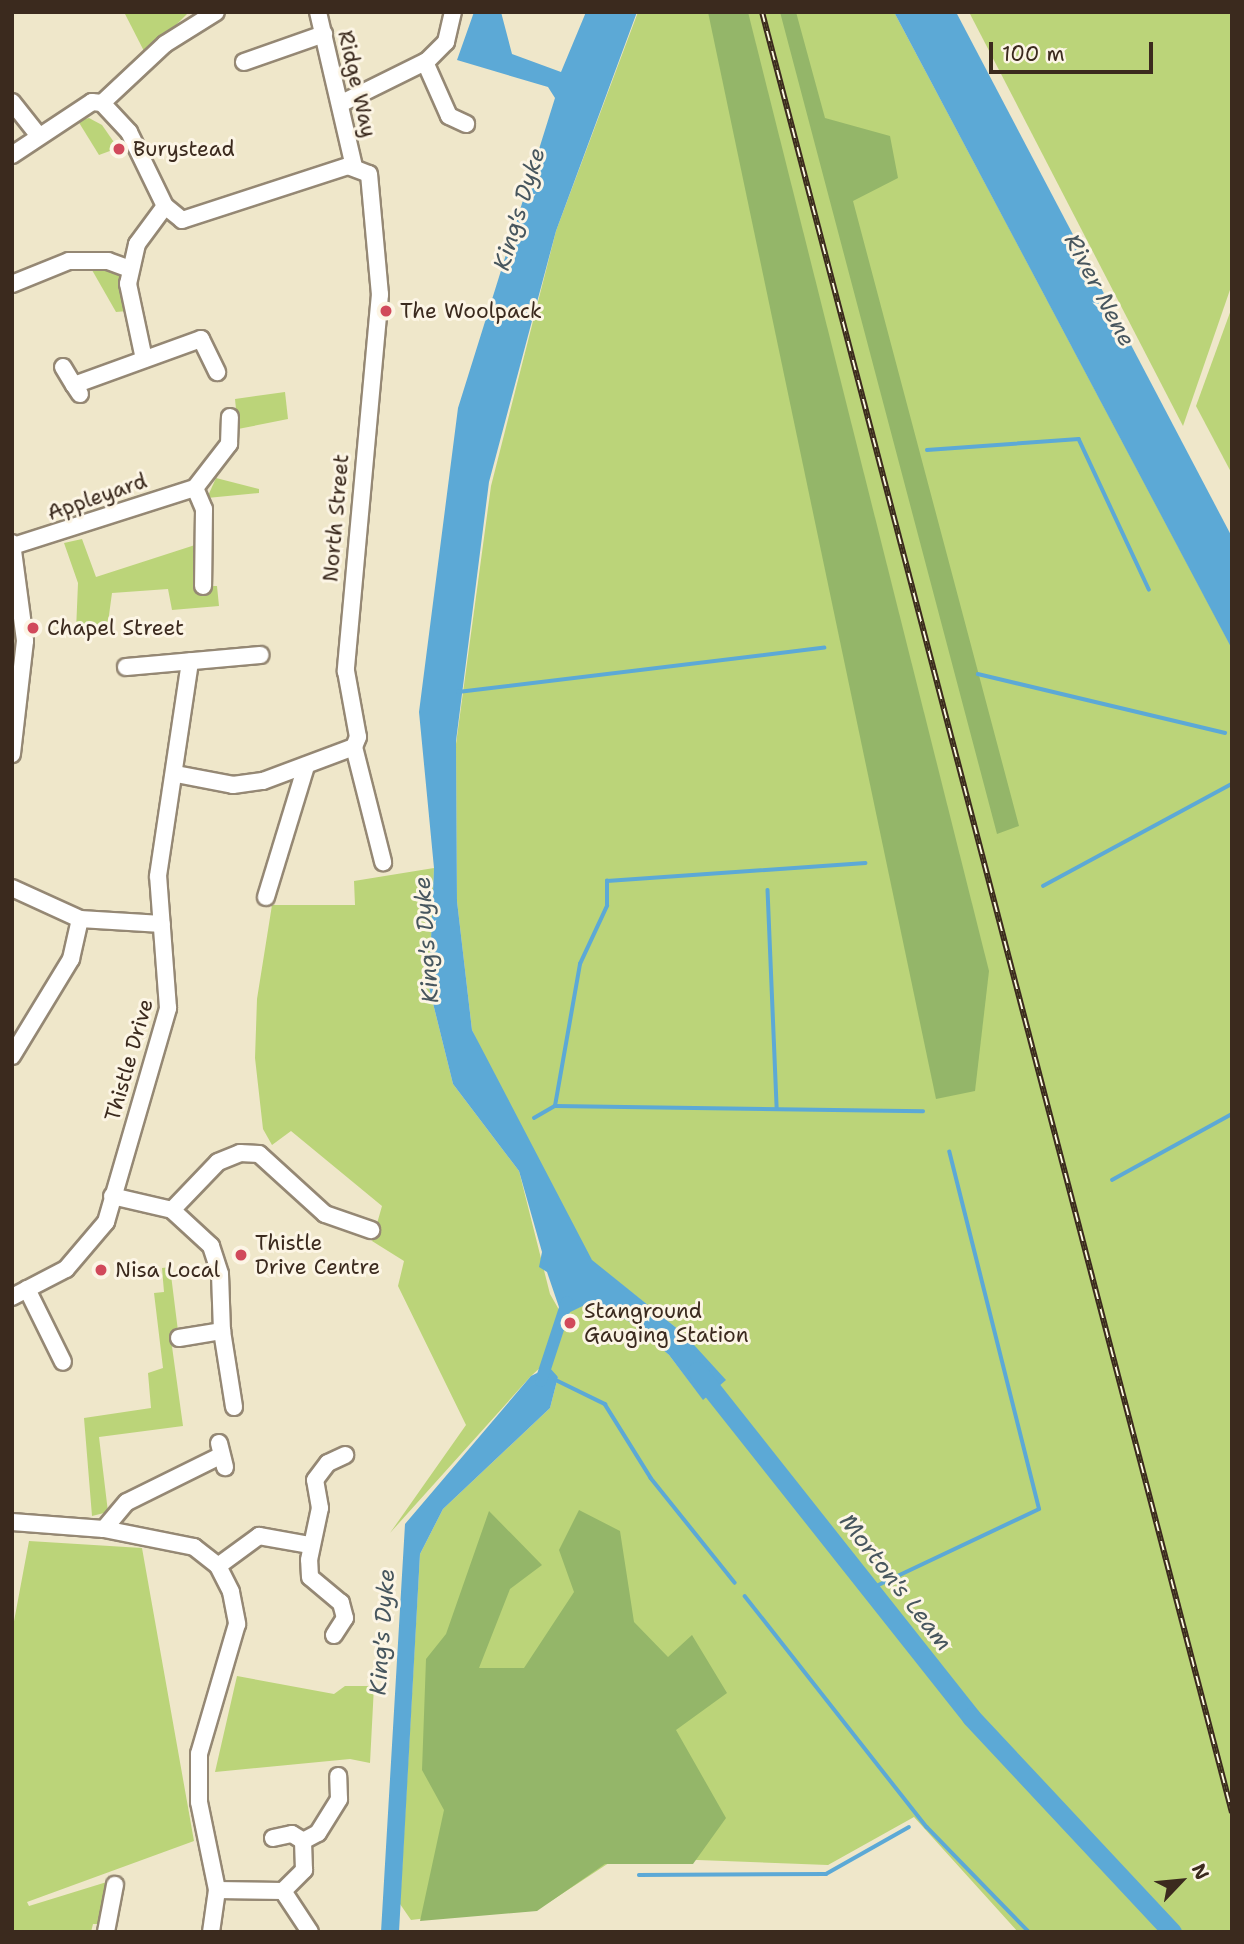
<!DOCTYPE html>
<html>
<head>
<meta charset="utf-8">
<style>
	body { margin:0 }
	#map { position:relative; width:1244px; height:1944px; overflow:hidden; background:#efe7ca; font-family:"Shantell Sans",sans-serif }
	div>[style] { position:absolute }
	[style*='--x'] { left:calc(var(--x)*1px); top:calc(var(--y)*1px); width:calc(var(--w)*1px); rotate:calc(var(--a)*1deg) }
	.green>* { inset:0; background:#bbd479 }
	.forest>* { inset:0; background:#94b669 }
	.water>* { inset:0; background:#5ca9d6 }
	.stream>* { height:3.5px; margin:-1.75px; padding:0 1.75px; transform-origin:1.75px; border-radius:1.75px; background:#5ca9d6 }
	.canal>* { height:12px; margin:-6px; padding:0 6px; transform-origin:6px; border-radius:6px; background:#5ca9d6 }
	.river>* { height:19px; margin:-9.5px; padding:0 9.5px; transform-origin:9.5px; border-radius:9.5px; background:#5ca9d6 }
	.roads { filter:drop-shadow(2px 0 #958874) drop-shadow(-2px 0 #958874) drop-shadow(0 2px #958874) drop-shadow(0 -2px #958874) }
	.minor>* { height:16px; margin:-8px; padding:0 8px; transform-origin:8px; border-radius:8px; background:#fff }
	.rail>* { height:6px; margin-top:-3px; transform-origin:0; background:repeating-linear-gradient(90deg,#fcf5e5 0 10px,#3b2a1e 0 20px); box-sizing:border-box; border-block:2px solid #3b2a1e }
	.dots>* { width:19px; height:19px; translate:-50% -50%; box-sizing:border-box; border:4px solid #fcf5e5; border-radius:50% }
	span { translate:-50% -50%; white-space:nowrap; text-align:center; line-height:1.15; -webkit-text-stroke:6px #fcf5e5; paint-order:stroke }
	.street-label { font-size:21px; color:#3b2a1e }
	.poi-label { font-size:21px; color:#3b2a1e }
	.left { translate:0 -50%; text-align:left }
	.water-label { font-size:23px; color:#47565e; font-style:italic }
	.frame { position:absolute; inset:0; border:14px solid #3b2a1e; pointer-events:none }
	.north { position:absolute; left:1146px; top:1846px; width:70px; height:70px; -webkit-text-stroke:5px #fcf5e5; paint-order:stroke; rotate:64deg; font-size:19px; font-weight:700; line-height:28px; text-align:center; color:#3b2a1e }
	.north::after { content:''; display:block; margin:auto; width:24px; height:32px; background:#3b2a1e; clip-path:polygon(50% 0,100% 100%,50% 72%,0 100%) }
	.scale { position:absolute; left:989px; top:42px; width:164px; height:32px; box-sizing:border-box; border:4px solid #3b2a1e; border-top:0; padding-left:9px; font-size:21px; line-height:24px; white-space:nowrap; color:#3b2a1e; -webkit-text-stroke:5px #fcf5e5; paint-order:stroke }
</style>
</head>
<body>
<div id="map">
	<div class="green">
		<i style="clip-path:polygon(124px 12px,189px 12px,146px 55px)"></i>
		<i style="clip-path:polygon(638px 12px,894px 12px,1232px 648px,1232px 1932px,1018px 1932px,914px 1817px,828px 1865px,618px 1857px,548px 1903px,411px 1920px,400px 1904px,420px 1554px,443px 1509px,550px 1408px,558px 1377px,541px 1367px,531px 1376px,390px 1533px,466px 1425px,398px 1286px,404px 1261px,372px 1241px,382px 1206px,291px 1131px,272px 1145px,263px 1129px,255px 1058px,257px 999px,272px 905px,355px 905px,354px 881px,434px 868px,429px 987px,453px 1084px,519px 1171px,550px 1294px,562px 1315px,591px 1302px,633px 1323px,669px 1355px,703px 1399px,703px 1359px,684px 1334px,592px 1261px,510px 1109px,472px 1030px,457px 901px,456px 744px,491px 486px,556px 231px)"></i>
		<i style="clip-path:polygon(969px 12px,1232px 12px,1232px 284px,1183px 426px)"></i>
		<i style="clip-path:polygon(89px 118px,102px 125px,118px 148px,99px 155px,78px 121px)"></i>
		<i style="clip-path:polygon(88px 263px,118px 269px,127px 311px,116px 312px)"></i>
		<i style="clip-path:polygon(1232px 307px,1232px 474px,1196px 406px)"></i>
		<i style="clip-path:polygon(285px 392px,288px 419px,238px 429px,235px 399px)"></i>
		<i style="clip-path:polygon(216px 478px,259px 489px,259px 493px,207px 498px)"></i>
		<i style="clip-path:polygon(82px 539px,96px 577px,195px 545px,196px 586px,217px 586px,219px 606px,172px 610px,168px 589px,112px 593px,107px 630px,76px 631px,78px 583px,64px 543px)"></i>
		<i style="clip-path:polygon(170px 1267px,178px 1331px,170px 1332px,183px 1426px,99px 1437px,108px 1512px,92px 1516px,84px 1418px,151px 1408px,148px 1373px,163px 1368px,154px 1293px,164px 1292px,162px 1268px)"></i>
		<i style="clip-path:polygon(29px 1541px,142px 1548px,194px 1841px,27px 1902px,29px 1906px,110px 1881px,107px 1924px,93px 1924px,91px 1932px,12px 1932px,12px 1632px)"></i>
		<i style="clip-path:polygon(237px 1676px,334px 1694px,345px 1686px,374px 1686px,370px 1763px,350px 1759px,215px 1772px)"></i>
	</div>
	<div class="forest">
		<i style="clip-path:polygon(708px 12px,748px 12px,989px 971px,975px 1091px,936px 1099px)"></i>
		<i style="clip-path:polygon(780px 12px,796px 12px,825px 118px,890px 136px,898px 178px,853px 201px,1019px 826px,997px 834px)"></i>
		<i style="clip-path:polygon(579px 1510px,620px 1531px,634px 1622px,668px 1657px,692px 1635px,727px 1693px,676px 1730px,726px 1818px,693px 1864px,605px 1864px,537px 1911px,420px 1921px,444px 1810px,422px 1770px,426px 1659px,446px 1634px,489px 1511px,542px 1565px,510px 1589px,479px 1668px,524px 1668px,574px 1592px,559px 1550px)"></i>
	</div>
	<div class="water">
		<i style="clip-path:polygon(474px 12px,501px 12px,512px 54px,561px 72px,586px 12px,637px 12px,556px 231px,489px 482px,456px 741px,457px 901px,472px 1030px,592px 1260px,684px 1334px,726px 1380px,703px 1400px,669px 1355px,632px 1323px,591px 1302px,562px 1316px,547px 1272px,539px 1267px,542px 1252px,519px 1171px,453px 1084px,429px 987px,434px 868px,419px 712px,458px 408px,555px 98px,548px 87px,457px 60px)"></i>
		<i style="clip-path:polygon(894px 12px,956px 12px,1232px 537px,1232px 649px)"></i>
		<i style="clip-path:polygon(549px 1367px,558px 1377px,550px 1408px,443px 1509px,420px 1554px,399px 1932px,381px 1932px,405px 1524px,531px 1376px)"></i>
	</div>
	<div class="stream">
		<i style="--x:927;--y:450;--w:152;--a:-4.1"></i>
		<i style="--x:1079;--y:439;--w:166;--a:65"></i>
		<i style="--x:978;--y:674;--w:254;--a:13.4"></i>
		<i style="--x:458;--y:692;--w:369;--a:-6.9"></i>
		<i style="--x:1043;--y:886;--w:215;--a:-28.4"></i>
		<i style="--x:768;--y:890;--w:218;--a:87.6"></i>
		<i style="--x:555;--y:1106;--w:368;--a:0.8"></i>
		<i style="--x:534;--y:1118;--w:24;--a:-30"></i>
		<i style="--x:555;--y:1106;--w:144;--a:-80"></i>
		<i style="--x:580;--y:964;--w:64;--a:-65"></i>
		<i style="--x:607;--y:906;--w:25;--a:-90"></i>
		<i style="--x:607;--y:881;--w:259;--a:-4"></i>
		<i style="--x:1112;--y:1180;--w:137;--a:-28.8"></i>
		<i style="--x:556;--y:1380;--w:55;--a:26.1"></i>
		<i style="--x:605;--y:1404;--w:87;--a:58.1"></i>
		<i style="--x:651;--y:1478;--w:134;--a:51.3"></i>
		<i style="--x:868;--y:1590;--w:189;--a:-25.3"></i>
		<i style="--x:1039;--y:1509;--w:368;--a:-104.1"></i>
		<i style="--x:745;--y:1596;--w:294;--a:51.8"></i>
		<i style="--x:927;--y:1827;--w:146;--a:45.8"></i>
		<i style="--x:639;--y:1875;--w:187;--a:-0.3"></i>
		<i style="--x:826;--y:1874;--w:95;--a:-29.5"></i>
	</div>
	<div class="canal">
		<i style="--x:541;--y:1381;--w:83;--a:-71.8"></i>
	</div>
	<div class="river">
		<i style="--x:697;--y:1371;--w:441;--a:51.6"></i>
		<i style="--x:971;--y:1717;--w:294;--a:46.9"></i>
	</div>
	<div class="roads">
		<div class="minor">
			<i style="--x:318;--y:12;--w:159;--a:76.9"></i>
			<i style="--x:244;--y:62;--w:85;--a:-19.3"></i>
			<i style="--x:425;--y:62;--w:59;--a:66"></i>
			<i style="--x:449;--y:116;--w:19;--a:25"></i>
			<i style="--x:12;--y:102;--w:43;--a:51.5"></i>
			<i style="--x:344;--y:102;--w:93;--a:-26.3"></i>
			<i style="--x:427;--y:61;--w:27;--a:-45"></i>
			<i style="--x:446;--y:42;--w:31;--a:-77"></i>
			<i style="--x:102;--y:103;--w:86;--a:-43.1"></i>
			<i style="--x:165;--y:44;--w:60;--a:-32.1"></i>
			<i style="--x:12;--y:155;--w:96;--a:-33.5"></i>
			<i style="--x:92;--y:102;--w:10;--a:6"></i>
			<i style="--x:102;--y:103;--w:40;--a:47"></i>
			<i style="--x:129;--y:132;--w:82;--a:64.1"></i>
			<i style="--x:165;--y:206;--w:22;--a:39"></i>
			<i style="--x:182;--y:220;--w:175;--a:-18"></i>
			<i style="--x:348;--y:166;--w:22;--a:21"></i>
			<i style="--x:369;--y:174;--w:121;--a:84.8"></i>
			<i style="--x:380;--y:294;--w:379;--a:95.2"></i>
			<i style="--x:346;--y:671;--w:67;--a:79.7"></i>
			<i style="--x:358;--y:737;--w:11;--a:112"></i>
			<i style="--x:12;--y:284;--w:61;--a:-22"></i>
			<i style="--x:69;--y:261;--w:39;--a:0"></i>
			<i style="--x:108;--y:261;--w:23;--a:20"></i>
			<i style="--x:144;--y:359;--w:77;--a:-102"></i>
			<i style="--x:128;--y:284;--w:41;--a:-77.3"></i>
			<i style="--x:137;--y:244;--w:47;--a:-53.6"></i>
			<i style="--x:63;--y:367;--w:21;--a:59"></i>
			<i style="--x:80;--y:394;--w:11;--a:-124"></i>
			<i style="--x:74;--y:385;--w:135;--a:-19.9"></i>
			<i style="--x:201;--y:339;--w:37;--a:64"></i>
			<i style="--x:195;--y:488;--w:56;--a:-52.3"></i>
			<i style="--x:229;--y:444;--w:27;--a:-88"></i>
			<i style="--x:12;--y:543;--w:99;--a:82.4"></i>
			<i style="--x:25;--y:641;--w:114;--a:96.6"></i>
			<i style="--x:13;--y:546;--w:191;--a:-17.7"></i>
			<i style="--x:195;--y:488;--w:23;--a:67"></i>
			<i style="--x:204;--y:509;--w:77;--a:90.7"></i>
			<i style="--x:126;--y:667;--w:135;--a:-5.1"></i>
			<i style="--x:354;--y:747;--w:119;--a:75.8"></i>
			<i style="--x:176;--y:774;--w:58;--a:10.9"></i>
			<i style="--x:233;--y:785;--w:30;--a:-8"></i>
			<i style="--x:263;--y:781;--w:97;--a:-20.5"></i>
			<i style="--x:12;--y:888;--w:75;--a:24.5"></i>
			<i style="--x:80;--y:919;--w:82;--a:3.5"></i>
			<i style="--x:266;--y:897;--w:137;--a:-73"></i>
			<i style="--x:12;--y:1056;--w:114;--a:-58.7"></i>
			<i style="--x:71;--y:959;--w:41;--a:-77.3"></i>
			<i style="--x:112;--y:1196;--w:62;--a:13.1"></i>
			<i style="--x:172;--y:1210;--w:53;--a:42.7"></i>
			<i style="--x:211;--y:1246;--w:29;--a:72"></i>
			<i style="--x:220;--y:1274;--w:57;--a:88"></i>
			<i style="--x:172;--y:1210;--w:66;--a:-46.2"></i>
			<i style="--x:218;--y:1162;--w:24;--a:-22"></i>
			<i style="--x:240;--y:1153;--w:19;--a:3"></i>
			<i style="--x:259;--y:1154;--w:89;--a:42.3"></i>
			<i style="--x:325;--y:1214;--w:49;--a:19.2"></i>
			<i style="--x:27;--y:1289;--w:81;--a:63.7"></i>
			<i style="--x:12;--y:1297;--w:61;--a:-27.4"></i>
			<i style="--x:66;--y:1269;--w:62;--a:-49.6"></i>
			<i style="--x:106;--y:1222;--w:223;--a:-73.8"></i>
			<i style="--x:168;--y:1008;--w:132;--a:-94.3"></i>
			<i style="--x:158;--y:876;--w:217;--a:-81.5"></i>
			<i style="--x:179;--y:1338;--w:44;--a:-9.2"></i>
			<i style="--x:222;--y:1331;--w:77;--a:81"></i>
			<i style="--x:219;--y:1443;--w:25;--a:76"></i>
			<i style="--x:12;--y:1522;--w:92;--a:4.4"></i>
			<i style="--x:104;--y:1529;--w:92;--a:11.3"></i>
			<i style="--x:194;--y:1547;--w:31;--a:38"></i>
			<i style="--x:218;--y:1566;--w:29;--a:63"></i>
			<i style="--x:231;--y:1592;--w:33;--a:79"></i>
			<i style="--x:237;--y:1624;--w:135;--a:106.3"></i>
			<i style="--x:199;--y:1754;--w:48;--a:90"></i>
			<i style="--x:199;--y:1802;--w:90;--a:78.4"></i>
			<i style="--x:217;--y:1890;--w:42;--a:98.1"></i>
			<i style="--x:104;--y:1529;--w:35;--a:-50"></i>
			<i style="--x:127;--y:1502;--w:104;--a:-26.3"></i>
			<i style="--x:218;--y:1566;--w:51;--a:-36.2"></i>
			<i style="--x:259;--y:1536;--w:52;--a:10"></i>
			<i style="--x:334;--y:1635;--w:20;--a:-57"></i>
			<i style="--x:345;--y:1618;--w:16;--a:-105"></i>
			<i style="--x:341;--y:1603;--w:40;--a:-140"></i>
			<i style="--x:310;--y:1577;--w:17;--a:-93"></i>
			<i style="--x:309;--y:1560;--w:53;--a:-78.1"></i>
			<i style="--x:320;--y:1508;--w:28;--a:-100"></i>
			<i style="--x:315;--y:1480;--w:21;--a:-53"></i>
			<i style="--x:328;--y:1463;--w:19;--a:-25"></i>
			<i style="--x:273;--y:1838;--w:19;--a:-12"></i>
			<i style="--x:292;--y:1834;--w:13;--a:32"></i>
			<i style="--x:303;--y:1841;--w:17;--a:-28"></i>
			<i style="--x:318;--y:1833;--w:40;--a:-58"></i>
			<i style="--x:339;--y:1799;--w:23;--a:-92"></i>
			<i style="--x:217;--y:1890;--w:66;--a:0.9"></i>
			<i style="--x:283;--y:1891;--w:49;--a:56.6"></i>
			<i style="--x:283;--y:1891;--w:30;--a:-45"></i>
			<i style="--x:304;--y:1870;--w:29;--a:-92"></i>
			<i style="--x:106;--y:1932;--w:48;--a:-79.2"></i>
		</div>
	</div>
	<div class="rail">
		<i style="--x:762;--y:12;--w:1861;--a:75.37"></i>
	</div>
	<div class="dots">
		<i style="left:119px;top:149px;background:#d1495b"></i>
		<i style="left:386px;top:311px;background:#d1495b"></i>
		<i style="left:33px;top:628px;background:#d1495b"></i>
		<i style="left:241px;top:1255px;background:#d1495b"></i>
		<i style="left:101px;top:1270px;background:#d1495b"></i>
		<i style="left:570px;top:1323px;background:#d1495b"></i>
	</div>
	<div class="street-label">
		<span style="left:357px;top:84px;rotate:77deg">Ridge Way</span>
		<span style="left:97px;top:497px;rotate:-19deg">Appleyard</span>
		<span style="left:336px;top:518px;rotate:-85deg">North Street</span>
		<span style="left:129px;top:1060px;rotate:-74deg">Thistle Drive</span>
	</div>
	<div class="poi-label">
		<span class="left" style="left:133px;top:149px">Burystead</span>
		<span class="left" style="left:400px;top:311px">The Woolpack</span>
		<span class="left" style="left:47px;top:628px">Chapel Street</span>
		<span class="left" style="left:255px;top:1255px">Thistle<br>Drive Centre</span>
		<span class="left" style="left:115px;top:1270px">Nisa Local</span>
		<span class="left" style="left:584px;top:1323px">Stanground<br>Gauging Station</span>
	</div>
	<div class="water-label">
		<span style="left:519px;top:209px;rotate:-73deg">King's Dyke</span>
		<span style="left:1100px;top:290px;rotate:62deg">River Nene</span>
		<span style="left:426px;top:940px;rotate:-94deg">King's Dyke</span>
		<span style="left:896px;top:1582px;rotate:52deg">Morton's Leam</span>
		<span style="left:382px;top:1632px;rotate:-86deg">King's Dyke</span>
	</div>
	<div class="frame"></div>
	<div class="north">N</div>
	<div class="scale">100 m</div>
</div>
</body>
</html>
